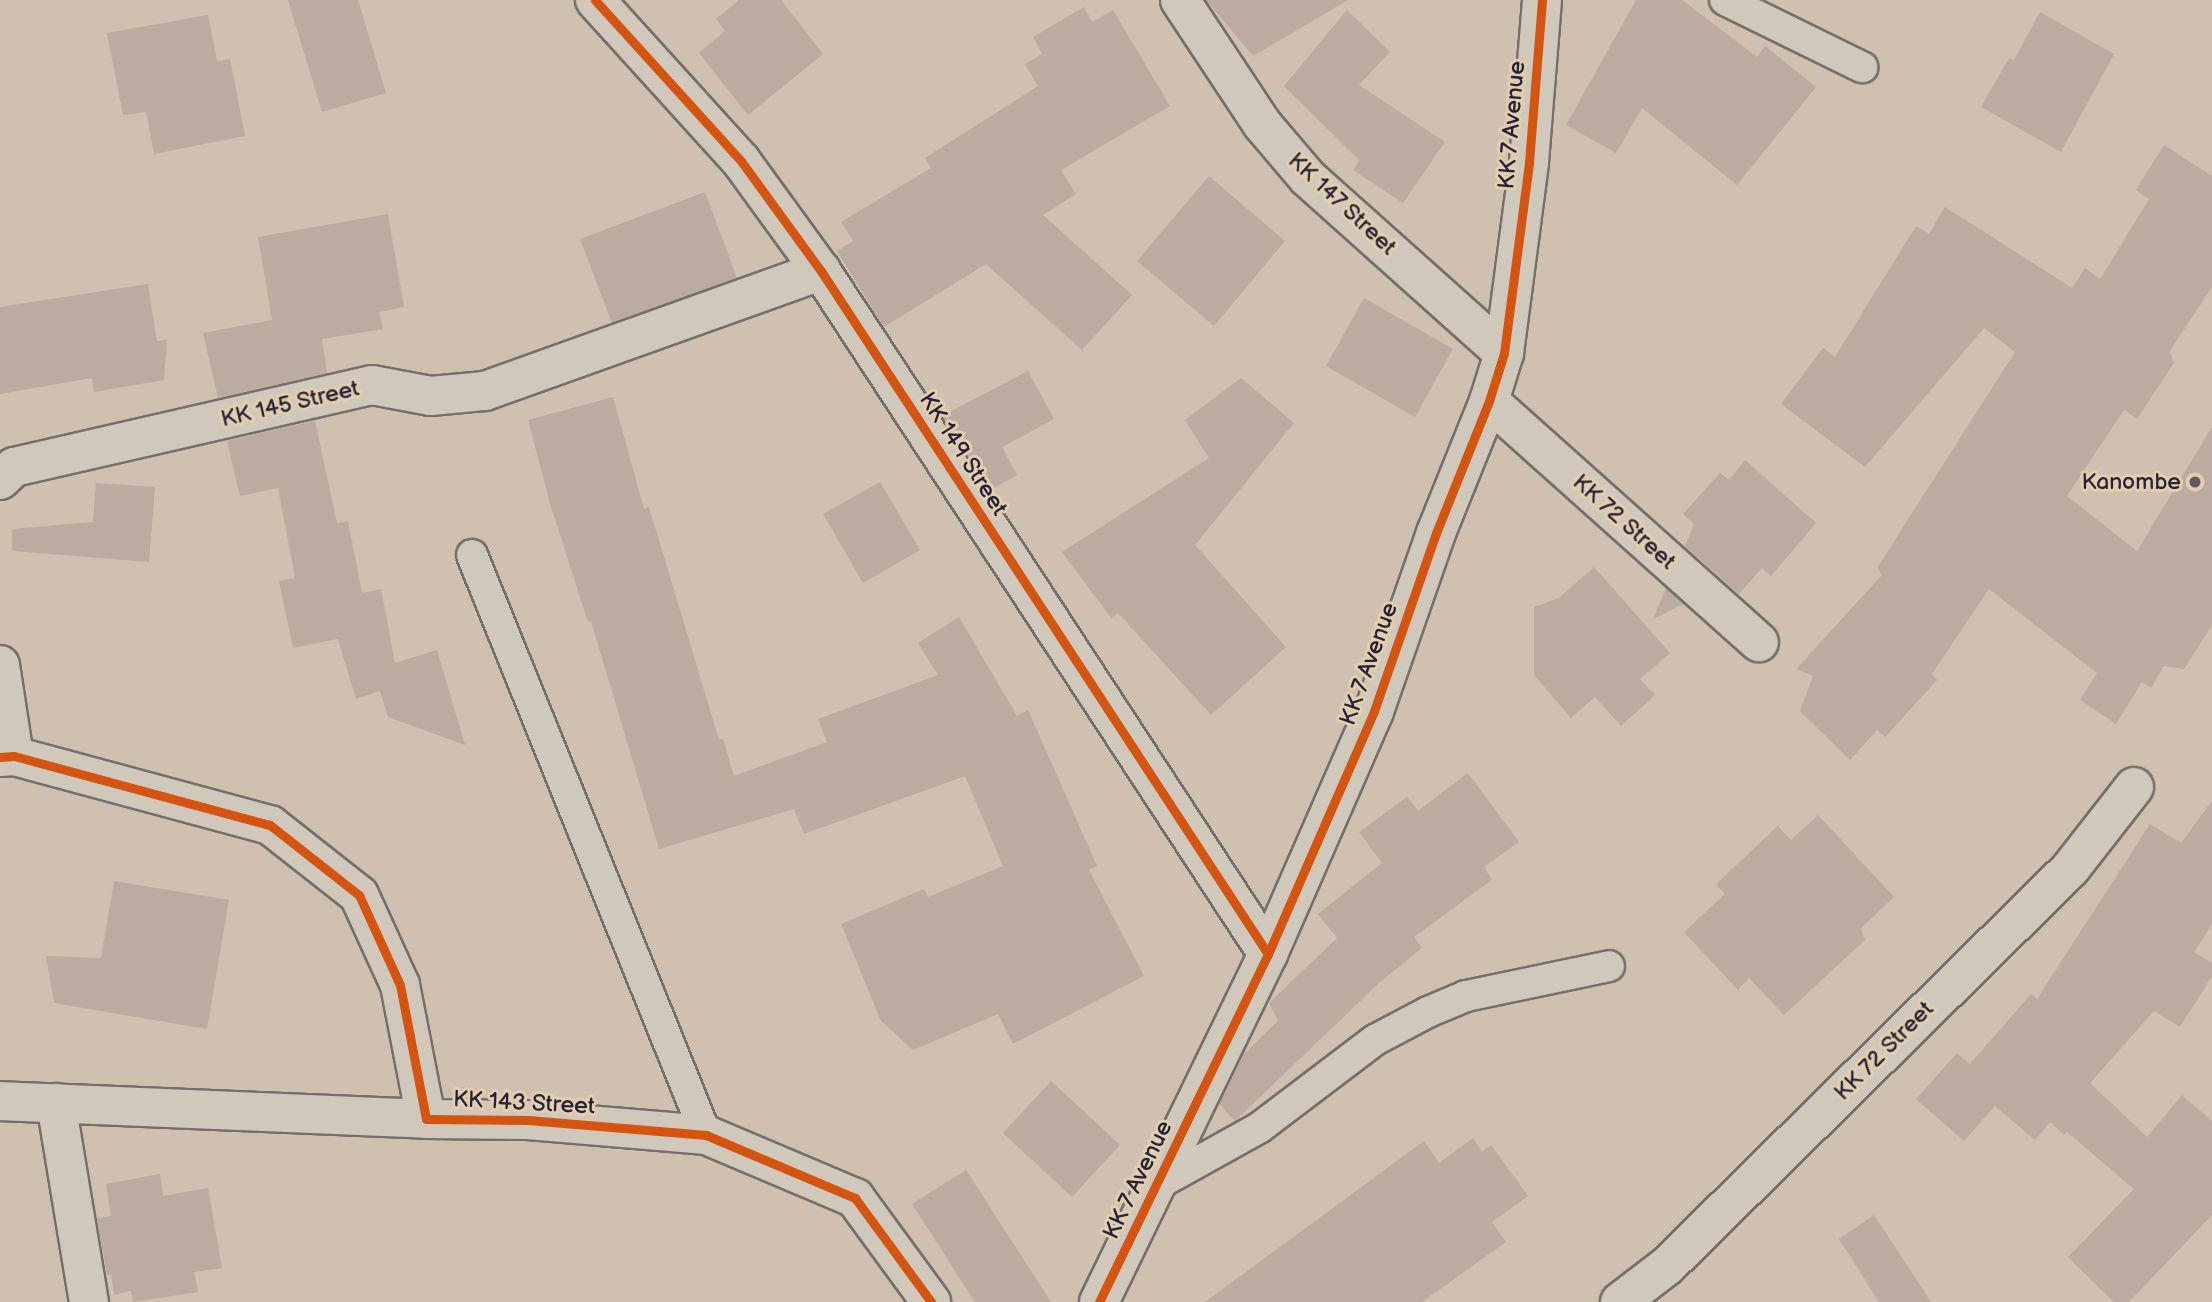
<!DOCTYPE html>
<html>
<head>
<meta charset="utf-8">
<style>
	body { margin:0 }
	#map { position:relative; width:2212px; height:1302px; overflow:hidden; background:#d0c0af; font-family:"Balsamiq Sans",sans-serif }
	div>[style] { position:absolute }
	[style*='--x'] { left:calc(var(--x)*1px); top:calc(var(--y)*1px); width:calc(var(--w)*1px); rotate:calc(var(--a)*1deg) }
	.building>* { inset:0; background:#bbaba0 }
	.roads { filter:drop-shadow(2px 0 #756e6b) drop-shadow(-2px 0 #756e6b) drop-shadow(0 2px #756e6b) drop-shadow(0 -2px #756e6b) }
	.service>* { height:30px; margin:-15px; padding:0 15px; transform-origin:15px; border-radius:15px; background:#d1c8bc }
	.minor>* { height:38px; margin:-19px; padding:0 19px; transform-origin:19px; border-radius:19px; background:#d1c8bc }
	.tertiary>* { height:38px; margin:-19px; padding:0 19px; transform-origin:19px; border-radius:19px; background:#d1c8bc }
	.cycleway>* { height:9px; margin:-4.5px; padding:0 4.5px; transform-origin:4.5px; border-radius:4.5px; background:#d45411 }
	.dots>* { width:19px; height:19px; translate:-50% -50%; box-sizing:border-box; border:4px solid #e3cdac; border-radius:50% }
	span { translate:-50% -50%; white-space:nowrap; text-align:center; line-height:1.15; -webkit-text-stroke:6px #e3cdac; paint-order:stroke }
	.street-label { font-size:23px; color:#22223b }
	.poi-label { font-size:23px; color:#22223b }
	.right { translate:-100% -50%; text-align:right }
</style>
</head>
<body>
<div id="map">
	<div class="building">
		<i style="clip-path:polygon(288px 0,358px 0,386px 93px,322px 112px)"></i>
		<i style="clip-path:polygon(739px 0,781px 0,823px 54px,748px 115px,699px 53px,725px 31px,716px 19px)"></i>
		<i style="clip-path:polygon(1206px 0,1348px 0,1253px 56px)"></i>
		<i style="clip-path:polygon(1636px 0,1682px 0,1757px 57px,1765px 46px,1816px 87px,1737px 185px,1642px 108px,1616px 153px,1566px 125px)"></i>
		<i style="clip-path:polygon(1084px 7px,1092px 22px,1113px 10px,1170px 106px,1061px 170px,1076px 194px,1043px 215px,1132px 295px,1082px 350px,986px 264px,884px 327px,837px 251px,853px 241px,841px 222px,931px 168px,925px 158px,1038px 86px,1025px 64px,1042px 54px,1033px 37px)"></i>
		<i style="clip-path:polygon(1347px 10px,1390px 52px,1359px 85px,1445px 142px,1403px 203px,1353px 170px,1359px 160px,1284px 86px)"></i>
		<i style="clip-path:polygon(2040px 12px,2114px 54px,2061px 152px,1981px 107px,2009px 58px,2014px 60px)"></i>
		<i style="clip-path:polygon(208px 15px,217px 61px,230px 59px,245px 136px,154px 154px,146px 112px,123px 115px,107px 33px)"></i>
		<i style="clip-path:polygon(2164px 145px,2212px 176px,2212px 287px,2170px 351px,2174px 363px,2137px 419px,2124px 410px,2067px 496px,2137px 551px,2212px 427px,2212px 625px,2184px 669px,2164px 666px,2151px 688px,2142px 682px,2116px 724px,2080px 700px,2097px 673px,1989px 589px,1932px 674px,1937px 680px,1885px 737px,1877px 730px,1850px 760px,1800px 711px,1813px 676px,1796px 669px,1882px 575px,1877px 568px,2015px 352px,1984px 328px,1865px 467px,1781px 404px,1823px 348px,1835px 357px,1916px 226px,1929px 234px,1945px 207px,2072px 288px,2085px 268px,2100px 279px,2149px 199px,2136px 190px)"></i>
		<i style="clip-path:polygon(1209px 176px,1285px 241px,1214px 326px,1137px 261px)"></i>
		<i style="clip-path:polygon(705px 192px,737px 278px,612px 323px,580px 239px)"></i>
		<i style="clip-path:polygon(388px 214px,404px 307px,379px 312px,383px 329px,322px 339px,327px 373px,218px 398px,203px 333px,272px 320px,258px 237px)"></i>
		<i style="clip-path:polygon(148px 284px,157px 341px,167px 339px,164px 380px,94px 392px,92px 378px,0 394px,0 307px)"></i>
		<i style="clip-path:polygon(1364px 298px,1453px 349px,1415px 417px,1326px 366px)"></i>
		<i style="clip-path:polygon(1028px 371px,1054px 419px,1002px 447px,1017px 475px,990px 490px,942px 416px)"></i>
		<i style="clip-path:polygon(1241px 378px,1294px 423px,1195px 545px,1286px 647px,1211px 715px,1118px 613px,1111px 618px,1062px 552px,1209px 458px,1185px 420px)"></i>
		<i style="clip-path:polygon(613px 397px,644px 509px,649px 507px,719px 740px,723px 739px,734px 776px,827px 742px,818px 719px,938px 675px,918px 643px,959px 617px,1017px 716px,1028px 710px,1097px 866px,1089px 870px,1144px 976px,1013px 1044px,998px 1014px,913px 1050px,881px 1021px,841px 924px,924px 889px,928px 897px,1003px 866px,965px 776px,804px 834px,794px 809px,659px 849px,591px 621px,588px 622px,551px 507px,528px 420px)"></i>
		<i style="clip-path:polygon(315px 421px,337px 523px,348px 521px,362px 593px,381px 589px,395px 663px,437px 650px,465px 745px,388px 717px,380px 691px,356px 699px,338px 639px,293px 648px,279px 581px,295px 578px,278px 488px,240px 496px,227px 441px)"></i>
		<i style="clip-path:polygon(1745px 460px,1816px 523px,1771px 576px,1762px 568px,1739px 594px,1685px 546px,1694px 524px,1683px 514px,1720px 473px,1729px 480px)"></i>
		<i style="clip-path:polygon(880px 482px,920px 550px,863px 583px,823px 514px)"></i>
		<i style="clip-path:polygon(96px 483px,155px 487px,149px 562px,12px 551px,12px 529px,93px 522px)"></i>
		<i style="clip-path:polygon(1594px 567px,1670px 653px,1640px 679px,1655px 695px,1621px 726px,1595px 697px,1571px 718px,1534px 675px,1534px 607px,1559px 598px)"></i>
		<i style="clip-path:polygon(1666px 588px,1683px 604px,1653px 619px)"></i>
		<i style="clip-path:polygon(1468px 773px,1519px 842px,1484px 867px,1492px 880px,1414px 937px,1422px 948px,1379px 983px,1235px 1121px,1219px 1104px,1244px 1054px,1278px 1021px,1269px 1003px,1337px 938px,1318px 914px,1382px 863px,1359px 832px,1407px 797px,1418px 811px)"></i>
		<i style="clip-path:polygon(2212px 801px,2212px 924px,2194px 952px,2212px 963px,2212px 976px,2180px 1027px,2154px 1011px,2090px 1083px,2147px 1137px,2182px 1095px,2212px 1121px,2212px 1215px,2129px 1302px,2114px 1302px,2068px 1257px,2134px 1189px,2067px 1132px,2064px 1135px,2050px 1122px,2035px 1140px,1995px 1106px,1964px 1141px,1916px 1099px,1957px 1053px,1970px 1064px,2031px 994px,2037px 999px,2150px 824px,2181px 843px)"></i>
		<i style="clip-path:polygon(1818px 815px,1894px 897px,1861px 928px,1865px 940px,1784px 1015px,1749px 978px,1738px 990px,1684px 932px,1725px 894px,1716px 884px,1778px 826px,1791px 840px)"></i>
		<i style="clip-path:polygon(114px 881px,229px 900px,207px 1029px,54px 1003px,46px 956px,101px 958px)"></i>
		<i style="clip-path:polygon(1051px 1081px,1120px 1145px,1072px 1197px,1003px 1133px)"></i>
		<i style="clip-path:polygon(1473px 1138px,1482px 1152px,1491px 1145px,1528px 1196px,1492px 1222px,1506px 1242px,1422px 1302px,1205px 1302px,1424px 1141px,1439px 1163px)"></i>
		<i style="clip-path:polygon(966px 1170px,1051px 1302px,975px 1302px,912px 1204px)"></i>
		<i style="clip-path:polygon(160px 1174px,163px 1196px,208px 1188px,222px 1268px,194px 1272px,198px 1292px,133px 1302px,131px 1291px,114px 1295px,111px 1274px,107px 1275px,97px 1218px,111px 1216px,106px 1184px)"></i>
		<i style="clip-path:polygon(1874px 1215px,1931px 1302px,1879px 1302px,1839px 1239px)"></i>
	</div>
	<div class="roads">
		<div class="service">
			<i style="--x:1725;--y:0;--w:153;--a:26.1"></i>
			<i style="--x:472;--y:555;--w:625;--a:68.03"></i>
			<i style="--x:1158;--y:1184;--w:115;--a:-29"></i>
			<i style="--x:1259;--y:1128;--w:146;--a:-37.2"></i>
			<i style="--x:1375;--y:1040;--w:60;--a:-27.8"></i>
			<i style="--x:1428;--y:1012;--w:41;--a:-22.8"></i>
			<i style="--x:1466;--y:996;--w:146;--a:-11.8"></i>
		</div>
		<div class="minor">
			<i style="--x:595;--y:0;--w:217;--a:47.8"></i>
			<i style="--x:741;--y:161;--w:136;--a:54"></i>
			<i style="--x:821;--y:271;--w:816;--a:56.8"></i>
			<i style="--x:1180;--y:0;--w:149;--a:56.5"></i>
			<i style="--x:1262;--y:124;--w:71;--a:49.6"></i>
			<i style="--x:1308;--y:178;--w:263;--a:41.8"></i>
			<i style="--x:1489;--y:401;--w:362;--a:41.8"></i>
			<i style="--x:0;--y:480;--w:19;--a:-43"></i>
			<i style="--x:14;--y:467;--w:367;--a:-12.9"></i>
			<i style="--x:372;--y:385;--w:60;--a:10.6"></i>
			<i style="--x:431;--y:396;--w:54;--a:-5.3"></i>
			<i style="--x:485;--y:391;--w:357;--a:-19.7"></i>
			<i style="--x:0;--y:665;--w:92;--a:81.3"></i>
			<i style="--x:0;--y:757;--w:14;--a:-4"></i>
			<i style="--x:14;--y:756;--w:265;--a:15.1"></i>
			<i style="--x:270;--y:825;--w:113;--a:38.2"></i>
			<i style="--x:359;--y:895;--w:99;--a:65.5"></i>
			<i style="--x:400;--y:985;--w:136;--a:79"></i>
			<i style="--x:426;--y:1119;--w:102;--a:0.6"></i>
			<i style="--x:528;--y:1120;--w:179;--a:4.8"></i>
			<i style="--x:706;--y:1135;--w:162;--a:22.9"></i>
			<i style="--x:855;--y:1198;--w:129;--a:53.8"></i>
			<i style="--x:0;--y:1101;--w:426;--a:2.4"></i>
			<i style="--x:56;--y:1103;--w:202;--a:80.6"></i>
			<i style="--x:1620;--y:1302;--w:59;--a:-37.5"></i>
			<i style="--x:1667;--y:1266;--w:566;--a:-44.57"></i>
			<i style="--x:2070;--y:869;--w:104;--a:-52"></i>
		</div>
		<div class="tertiary">
			<i style="--x:1099;--y:1302;--w:387;--a:-64.1"></i>
			<i style="--x:1268;--y:954;--w:265;--a:-66.4"></i>
			<i style="--x:1374;--y:711;--w:188;--a:-70.8"></i>
			<i style="--x:1436;--y:533;--w:142;--a:-68.1"></i>
			<i style="--x:1489;--y:401;--w:50;--a:-72.6"></i>
			<i style="--x:1504;--y:353;--w:193;--a:-82.5"></i>
			<i style="--x:1529;--y:162;--w:163;--a:-85.4"></i>
		</div>
	</div>
	<div class="cycleway">
		<i style="--x:595;--y:0;--w:217;--a:47.8"></i>
		<i style="--x:741;--y:161;--w:136;--a:54"></i>
		<i style="--x:821;--y:271;--w:816;--a:56.8"></i>
		<i style="--x:0;--y:757;--w:14;--a:-4"></i>
		<i style="--x:14;--y:756;--w:265;--a:15.1"></i>
		<i style="--x:270;--y:825;--w:113;--a:38.2"></i>
		<i style="--x:359;--y:895;--w:99;--a:65.5"></i>
		<i style="--x:400;--y:985;--w:136;--a:79"></i>
		<i style="--x:426;--y:1119;--w:102;--a:0.6"></i>
		<i style="--x:528;--y:1120;--w:179;--a:4.8"></i>
		<i style="--x:706;--y:1135;--w:162;--a:22.9"></i>
		<i style="--x:855;--y:1198;--w:129;--a:53.8"></i>
		<i style="--x:1099;--y:1302;--w:387;--a:-64.1"></i>
		<i style="--x:1268;--y:954;--w:265;--a:-66.4"></i>
		<i style="--x:1374;--y:711;--w:188;--a:-70.8"></i>
		<i style="--x:1436;--y:533;--w:142;--a:-68.1"></i>
		<i style="--x:1489;--y:401;--w:50;--a:-72.6"></i>
		<i style="--x:1504;--y:353;--w:193;--a:-82.5"></i>
		<i style="--x:1529;--y:162;--w:163;--a:-85.4"></i>
	</div>
	<div class="dots">
		<i style="left:2195px;top:482px;background:#5f5964"></i>
	</div>
	<div class="street-label">
		<span style="left:1512px;top:125px;rotate:-85deg">KK 7 Avenue</span>
		<span style="left:1342px;top:204px;rotate:43deg">KK 147 Street</span>
		<span style="left:290px;top:404px;rotate:-13deg">KK 145 Street</span>
		<span style="left:963px;top:454px;rotate:57deg">KK 149 Street</span>
		<span style="left:1624px;top:522px;rotate:42deg">KK 72 Street</span>
		<span style="left:1369px;top:664px;rotate:-70deg">KK 7 Avenue</span>
		<span style="left:1884px;top:1051px;rotate:-45deg">KK 72 Street</span>
		<span style="left:524px;top:1103px;rotate:3deg">KK 143 Street</span>
		<span style="left:1138px;top:1180px;rotate:-64deg">KK 7 Avenue</span>
	</div>
	<div class="poi-label">
		<span class="right" style="left:2181px;top:482px">Kanombe</span>
	</div>
</div>
</body>
</html>
